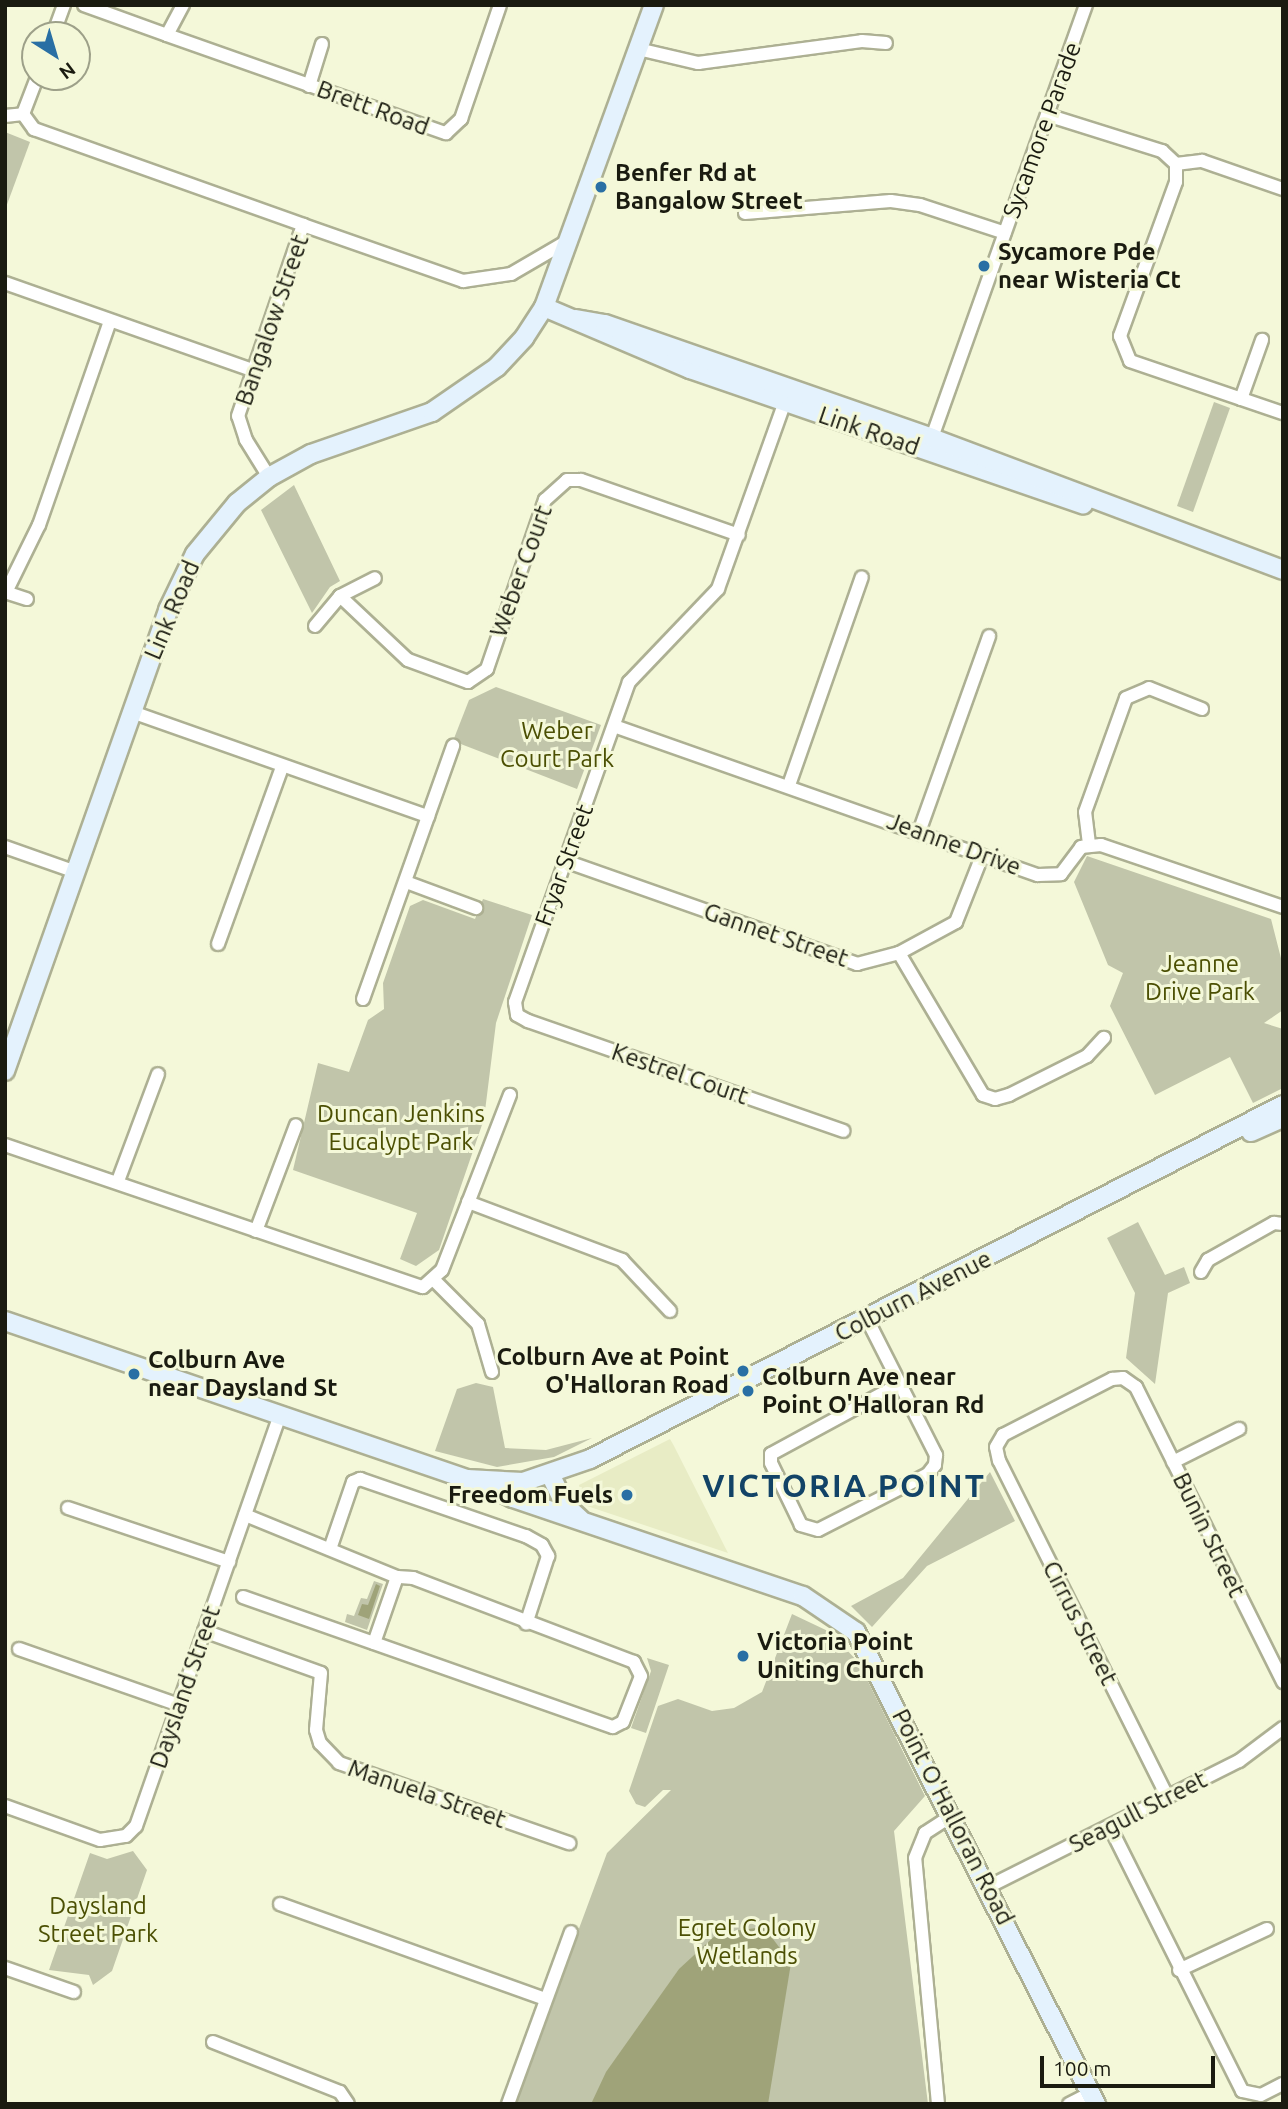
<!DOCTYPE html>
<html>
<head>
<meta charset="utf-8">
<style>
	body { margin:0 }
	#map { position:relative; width:1288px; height:2109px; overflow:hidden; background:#f4f8d9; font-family:Ubuntu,sans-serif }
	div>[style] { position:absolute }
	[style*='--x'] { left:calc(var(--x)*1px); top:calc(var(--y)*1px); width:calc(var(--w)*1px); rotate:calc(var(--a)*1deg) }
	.built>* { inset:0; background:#e8ecc5 }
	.green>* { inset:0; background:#c1c5aa }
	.water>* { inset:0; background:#9fa379 }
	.roads { filter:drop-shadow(2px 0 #adb093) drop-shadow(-2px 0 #adb093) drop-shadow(0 2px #adb093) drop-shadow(0 -2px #adb093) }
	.street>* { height:12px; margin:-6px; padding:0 6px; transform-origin:6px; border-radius:6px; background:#fff }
	.secondary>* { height:18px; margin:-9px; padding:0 9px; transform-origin:9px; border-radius:9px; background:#e4f2fd }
	.dots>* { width:19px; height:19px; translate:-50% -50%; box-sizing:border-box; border:4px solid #f4f8d9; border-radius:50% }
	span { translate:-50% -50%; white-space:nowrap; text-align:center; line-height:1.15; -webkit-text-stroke:6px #f4f8d9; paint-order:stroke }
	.street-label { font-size:24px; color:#1a1b10 }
	.poi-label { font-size:24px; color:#1a1b10; font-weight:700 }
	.left { translate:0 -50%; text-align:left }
	.right { translate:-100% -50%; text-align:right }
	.park-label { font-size:24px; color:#4b4f03 }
	.district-label { font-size:32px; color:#124367; font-weight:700; letter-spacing:2px }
	.frame { position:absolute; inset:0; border:7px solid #1a1b10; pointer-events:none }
	.north { position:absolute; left:21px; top:21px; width:70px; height:70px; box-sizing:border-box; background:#f4f8d9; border:2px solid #9da089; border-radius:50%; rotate:143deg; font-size:19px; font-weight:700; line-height:28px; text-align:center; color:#1a1b10 }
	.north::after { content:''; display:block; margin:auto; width:24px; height:32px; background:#296fa4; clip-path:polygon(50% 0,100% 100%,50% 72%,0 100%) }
	.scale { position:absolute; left:1040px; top:2056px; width:175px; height:32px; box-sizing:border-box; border:4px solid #1a1b10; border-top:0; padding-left:9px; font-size:21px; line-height:24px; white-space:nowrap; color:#1a1b10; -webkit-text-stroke:5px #f4f8d9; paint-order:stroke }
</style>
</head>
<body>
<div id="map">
	<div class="built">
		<i style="clip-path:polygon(670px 1439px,674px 1446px,728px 1553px,584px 1505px,579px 1485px)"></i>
	</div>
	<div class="green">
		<i style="clip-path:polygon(5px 132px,30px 142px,5px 210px)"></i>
		<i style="clip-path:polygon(1214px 402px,1230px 408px,1193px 512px,1177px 506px)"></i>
		<i style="clip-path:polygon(294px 485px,340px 581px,330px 587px,312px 613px,261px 510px)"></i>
		<i style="clip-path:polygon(496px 687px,601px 725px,577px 789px,453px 741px,469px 700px)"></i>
		<i style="clip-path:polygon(1087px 856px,1271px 919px,1283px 966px,1283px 1010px,1264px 1023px,1283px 1029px,1283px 1088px,1253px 1103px,1230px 1057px,1155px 1095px,1110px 1006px,1123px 973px,1108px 965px,1074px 882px)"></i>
		<i style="clip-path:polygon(483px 899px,532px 915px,496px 1023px,484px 1119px,439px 1250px,416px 1266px,400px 1259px,417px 1213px,293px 1170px,318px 1063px,349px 1072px,368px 1020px,384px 1009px,383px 983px,410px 906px,423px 900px,475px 919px)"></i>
		<i style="clip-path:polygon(1138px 1222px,1165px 1275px,1184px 1267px,1190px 1283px,1168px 1293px,1155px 1384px,1126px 1358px,1135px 1293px,1107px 1238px)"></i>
		<i style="clip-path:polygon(476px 1383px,493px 1387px,505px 1448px,546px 1450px,592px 1438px,554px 1457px,497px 1467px,435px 1451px,457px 1389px)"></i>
		<i style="clip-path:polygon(990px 1472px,1015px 1521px,927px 1566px,872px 1627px,851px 1606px,903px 1578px)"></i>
		<i style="clip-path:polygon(374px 1581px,383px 1584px,367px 1630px,345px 1622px,347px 1614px,354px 1616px,361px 1598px,367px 1599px)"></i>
		<i style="clip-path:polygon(792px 1614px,830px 1632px,859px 1663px,925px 1796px,894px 1831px,928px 2104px,514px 2104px,607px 1853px,671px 1790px,663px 1790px,645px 1807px,636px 1804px,629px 1791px,658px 1706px,678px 1699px,712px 1711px,734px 1708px,762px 1692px)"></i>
		<i style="clip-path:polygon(647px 1658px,669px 1665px,646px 1733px,631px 1728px,651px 1671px)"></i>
		<i style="clip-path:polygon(133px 1851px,147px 1870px,112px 1971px,93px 1985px,89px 1975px,49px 1970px,90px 1853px,107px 1859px)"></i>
	</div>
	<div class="water">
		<i style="clip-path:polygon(376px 1584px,380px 1586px,369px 1619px,358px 1615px,362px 1604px,368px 1605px)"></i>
		<i style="clip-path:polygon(764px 1927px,791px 1963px,768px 2104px,591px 2104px,606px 2072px,679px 1969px,718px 1933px)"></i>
	</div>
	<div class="roads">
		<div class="street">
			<i style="--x:84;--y:5;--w:88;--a:19.9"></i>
			<i style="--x:167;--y:35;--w:34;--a:-62"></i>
			<i style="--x:53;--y:35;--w:32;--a:-70"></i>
			<i style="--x:167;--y:35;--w:296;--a:19.4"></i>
			<i style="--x:446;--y:133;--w:21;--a:-43"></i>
			<i style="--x:461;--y:119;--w:120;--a:-71.1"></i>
			<i style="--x:638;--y:49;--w:62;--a:13.1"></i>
			<i style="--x:698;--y:63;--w:165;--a:-7.6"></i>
			<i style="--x:862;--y:41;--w:24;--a:5"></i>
			<i style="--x:309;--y:86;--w:44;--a:-72.8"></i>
			<i style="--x:23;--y:114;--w:40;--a:-69"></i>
			<i style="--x:1047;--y:115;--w:121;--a:17.4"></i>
			<i style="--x:1162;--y:151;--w:19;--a:43"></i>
			<i style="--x:1176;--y:164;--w:18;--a:90"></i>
			<i style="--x:1176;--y:182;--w:164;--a:110"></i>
			<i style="--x:1120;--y:336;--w:27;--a:68"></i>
			<i style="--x:1130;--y:361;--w:162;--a:18.8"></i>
			<i style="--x:5;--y:116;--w:18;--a:-6"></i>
			<i style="--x:23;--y:114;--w:19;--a:54"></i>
			<i style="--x:34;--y:129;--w:286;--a:19.6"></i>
			<i style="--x:1176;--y:164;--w:26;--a:-7"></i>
			<i style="--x:1202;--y:161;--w:86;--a:19.1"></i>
			<i style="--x:745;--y:213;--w:146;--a:-4.7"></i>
			<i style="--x:891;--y:201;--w:29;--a:8"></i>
			<i style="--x:920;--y:205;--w:89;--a:18.2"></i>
			<i style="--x:5;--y:283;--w:262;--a:19.4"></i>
			<i style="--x:787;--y:396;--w:205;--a:109.7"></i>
			<i style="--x:718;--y:589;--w:129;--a:133.7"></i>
			<i style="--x:629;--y:682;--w:340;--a:109.6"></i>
			<i style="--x:515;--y:1002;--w:13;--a:81"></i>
			<i style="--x:517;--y:1015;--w:13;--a:29"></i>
			<i style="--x:528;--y:1021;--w:334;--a:19.2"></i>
			<i style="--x:1241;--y:399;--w:63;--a:-70.4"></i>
			<i style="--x:930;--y:443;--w:465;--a:-70.4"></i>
			<i style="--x:269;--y:477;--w:44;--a:-121.9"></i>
			<i style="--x:246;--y:440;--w:25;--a:-108"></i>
			<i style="--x:238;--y:416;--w:202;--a:-71.2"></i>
			<i style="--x:303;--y:225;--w:170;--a:19.3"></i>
			<i style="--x:463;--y:281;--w:49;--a:-8.3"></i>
			<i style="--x:511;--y:274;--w:64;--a:-30.2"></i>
			<i style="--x:5;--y:592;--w:23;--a:18"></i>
			<i style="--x:6;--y:592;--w:75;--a:-63.8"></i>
			<i style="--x:39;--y:525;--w:216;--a:-70.8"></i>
			<i style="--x:340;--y:596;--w:93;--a:43.3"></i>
			<i style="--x:408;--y:660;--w:64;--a:20.1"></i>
			<i style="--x:468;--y:682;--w:23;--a:-34"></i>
			<i style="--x:487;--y:669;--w:179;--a:-71.1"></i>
			<i style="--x:545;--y:500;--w:30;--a:-42"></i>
			<i style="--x:567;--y:480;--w:14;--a:0"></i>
			<i style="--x:581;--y:480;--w:167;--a:19.2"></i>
			<i style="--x:315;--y:626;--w:39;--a:-50"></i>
			<i style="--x:340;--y:596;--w:39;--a:-27"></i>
			<i style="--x:132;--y:712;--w:314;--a:19.4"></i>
			<i style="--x:614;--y:726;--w:449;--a:19.4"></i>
			<i style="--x:1038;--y:875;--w:23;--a:-2"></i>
			<i style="--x:1061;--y:874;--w:34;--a:-53"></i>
			<i style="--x:1081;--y:847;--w:20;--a:-6"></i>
			<i style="--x:1101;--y:845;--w:192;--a:18.8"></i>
			<i style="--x:789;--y:785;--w:220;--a:-70.7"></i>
			<i style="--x:919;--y:832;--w:208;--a:-70.3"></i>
			<i style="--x:1089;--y:844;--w:32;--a:-97"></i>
			<i style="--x:1085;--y:812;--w:121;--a:-70.2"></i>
			<i style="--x:1126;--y:698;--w:25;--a:-23"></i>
			<i style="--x:1149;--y:688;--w:57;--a:21.6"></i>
			<i style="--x:5;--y:847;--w:75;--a:19.4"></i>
			<i style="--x:565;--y:861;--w:310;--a:19.4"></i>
			<i style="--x:857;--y:964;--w:43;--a:-14.7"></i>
			<i style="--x:899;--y:953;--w:65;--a:-28.5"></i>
			<i style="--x:956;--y:922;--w:71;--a:-68.5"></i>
			<i style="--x:406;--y:882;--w:75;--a:20.4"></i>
			<i style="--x:218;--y:944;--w:188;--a:-70.1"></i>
			<i style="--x:899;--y:953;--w:165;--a:59.4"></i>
			<i style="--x:983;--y:1095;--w:13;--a:18"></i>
			<i style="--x:995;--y:1099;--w:15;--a:-16"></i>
			<i style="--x:1009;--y:1095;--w:87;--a:-26.6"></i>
			<i style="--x:1087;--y:1056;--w:25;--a:-47"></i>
			<i style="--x:363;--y:999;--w:269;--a:-70.4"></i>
			<i style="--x:5;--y:1145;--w:441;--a:18.8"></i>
			<i style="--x:423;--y:1287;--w:25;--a:-42"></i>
			<i style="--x:442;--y:1270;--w:188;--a:-68.8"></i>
			<i style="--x:118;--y:1181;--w:114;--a:-69.5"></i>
			<i style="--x:468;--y:1202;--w:165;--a:20.6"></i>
			<i style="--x:622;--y:1260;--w:70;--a:46.7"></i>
			<i style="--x:256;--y:1231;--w:113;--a:-69.3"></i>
			<i style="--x:1201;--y:1272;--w:14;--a:-60"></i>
			<i style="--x:1208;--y:1260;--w:76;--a:-29.3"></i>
			<i style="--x:1274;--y:1223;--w:9;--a:6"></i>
			<i style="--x:435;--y:1281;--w:61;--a:45"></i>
			<i style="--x:478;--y:1324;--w:50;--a:73.7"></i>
			<i style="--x:867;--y:1319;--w:153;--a:63.1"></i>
			<i style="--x:936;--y:1455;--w:10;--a:96"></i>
			<i style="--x:935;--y:1465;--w:11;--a:128"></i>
			<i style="--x:928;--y:1474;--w:123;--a:153"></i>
			<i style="--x:818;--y:1530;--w:18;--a:-164"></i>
			<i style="--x:801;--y:1525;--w:69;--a:-115.8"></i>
			<i style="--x:771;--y:1463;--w:9;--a:-90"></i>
			<i style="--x:771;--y:1454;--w:147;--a:-28.5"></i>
			<i style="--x:1173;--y:1462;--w:74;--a:-26.6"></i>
			<i style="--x:68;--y:1508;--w:170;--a:18.5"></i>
			<i style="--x:330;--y:1549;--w:71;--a:-71.1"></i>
			<i style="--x:353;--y:1482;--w:8;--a:-23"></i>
			<i style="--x:360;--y:1479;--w:176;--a:19"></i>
			<i style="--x:526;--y:1536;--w:18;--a:29"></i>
			<i style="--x:542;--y:1545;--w:13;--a:61"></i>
			<i style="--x:548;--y:1556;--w:71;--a:107.9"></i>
			<i style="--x:243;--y:1597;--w:392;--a:19.4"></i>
			<i style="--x:613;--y:1727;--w:11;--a:-27"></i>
			<i style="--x:623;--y:1722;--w:49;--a:-68.6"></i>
			<i style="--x:641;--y:1676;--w:16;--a:-117"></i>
			<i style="--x:634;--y:1662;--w:236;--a:-159.2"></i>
			<i style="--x:413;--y:1578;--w:16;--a:-176"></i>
			<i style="--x:397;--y:1577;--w:164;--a:-157.8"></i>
			<i style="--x:204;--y:1631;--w:124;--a:19.7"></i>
			<i style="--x:321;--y:1673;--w:57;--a:95"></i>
			<i style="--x:316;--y:1730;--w:14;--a:73"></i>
			<i style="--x:320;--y:1743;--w:28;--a:46"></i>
			<i style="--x:339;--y:1763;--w:244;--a:19.2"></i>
			<i style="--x:374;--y:1643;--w:70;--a:-70.8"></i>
			<i style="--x:19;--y:1649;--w:170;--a:19.3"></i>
			<i style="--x:1168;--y:1798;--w:377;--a:-116.6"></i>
			<i style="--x:999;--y:1461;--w:14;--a:-102"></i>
			<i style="--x:996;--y:1447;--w:14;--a:-60"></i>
			<i style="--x:1003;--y:1435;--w:123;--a:-27.2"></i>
			<i style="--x:1112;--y:1379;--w:11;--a:-5"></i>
			<i style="--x:1123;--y:1378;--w:16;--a:35"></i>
			<i style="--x:1136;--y:1387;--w:330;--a:63.5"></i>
			<i style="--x:5;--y:1806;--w:101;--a:19.7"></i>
			<i style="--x:100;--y:1840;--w:26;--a:-9"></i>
			<i style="--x:126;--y:1836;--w:14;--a:-45"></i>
			<i style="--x:136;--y:1826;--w:435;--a:-70.7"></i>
			<i style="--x:1110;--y:1827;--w:295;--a:63.4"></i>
			<i style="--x:1242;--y:2091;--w:19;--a:12"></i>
			<i style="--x:1261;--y:2095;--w:25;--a:-27"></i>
			<i style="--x:988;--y:1887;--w:281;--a:-26.7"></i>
			<i style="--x:1239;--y:1761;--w:55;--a:-36.9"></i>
			<i style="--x:280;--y:1904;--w:282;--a:19.7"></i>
			<i style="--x:5;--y:1968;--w:73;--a:19.2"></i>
			<i style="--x:1179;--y:1970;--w:97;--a:-25"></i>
			<i style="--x:213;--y:2042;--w:136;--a:21.5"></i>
			<i style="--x:340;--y:2092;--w:14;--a:56"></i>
			<i style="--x:508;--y:2104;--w:183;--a:-69.9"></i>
			<i style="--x:938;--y:2104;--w:247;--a:-95.3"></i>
			<i style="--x:915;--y:1858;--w:27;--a:-68"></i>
			<i style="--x:925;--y:1833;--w:33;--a:-33"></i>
			<i style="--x:1069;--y:2104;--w:25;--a:-27"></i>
		</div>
		<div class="secondary">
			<i style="--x:544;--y:307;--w:159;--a:23"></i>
			<i style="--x:690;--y:369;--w:416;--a:19"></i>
			<i style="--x:576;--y:319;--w:29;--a:10"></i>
			<i style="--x:605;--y:324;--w:346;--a:19.2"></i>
			<i style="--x:932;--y:438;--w:375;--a:20.6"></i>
			<i style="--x:5;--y:1071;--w:489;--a:-70.5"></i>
			<i style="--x:168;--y:610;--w:62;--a:-64.3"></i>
			<i style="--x:195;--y:554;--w:66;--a:-50.5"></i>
			<i style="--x:237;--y:503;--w:41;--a:-39.1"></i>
			<i style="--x:269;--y:477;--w:48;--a:-28.7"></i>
			<i style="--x:311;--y:454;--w:128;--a:-19.1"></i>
			<i style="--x:432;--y:412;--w:79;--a:-34.7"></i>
			<i style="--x:497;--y:367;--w:40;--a:-47"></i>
			<i style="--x:524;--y:338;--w:37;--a:-57"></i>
			<i style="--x:544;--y:307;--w:321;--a:-70"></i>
			<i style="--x:1251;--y:1132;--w:35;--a:-24"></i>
			<i style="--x:5;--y:1321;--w:488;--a:18.9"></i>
			<i style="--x:467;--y:1479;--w:56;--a:3.1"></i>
			<i style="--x:523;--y:1482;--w:71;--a:-18.9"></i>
			<i style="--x:590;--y:1459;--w:778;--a:-27.06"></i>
			<i style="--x:551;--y:1476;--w:32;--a:64"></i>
			<i style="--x:565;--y:1505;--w:21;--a:43"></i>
			<i style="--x:485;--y:1484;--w:31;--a:27"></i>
			<i style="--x:513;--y:1498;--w:306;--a:18.7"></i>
			<i style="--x:803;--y:1596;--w:64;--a:34.2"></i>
			<i style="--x:856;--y:1632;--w:530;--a:63.05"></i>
		</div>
	</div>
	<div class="dots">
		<i style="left:601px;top:187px;background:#296fa4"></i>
		<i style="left:984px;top:266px;background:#296fa4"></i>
		<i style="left:743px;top:1371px;background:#296fa4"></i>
		<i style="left:134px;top:1374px;background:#296fa4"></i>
		<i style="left:748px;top:1391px;background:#296fa4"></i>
		<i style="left:627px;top:1495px;background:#296fa4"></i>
		<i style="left:743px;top:1656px;background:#296fa4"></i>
	</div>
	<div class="street-label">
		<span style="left:373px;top:108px;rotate:20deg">Brett Road</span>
		<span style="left:1042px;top:130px;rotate:-70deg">Sycamore Parade</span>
		<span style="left:272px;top:320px;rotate:-71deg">Bangalow Street</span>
		<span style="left:869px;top:431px;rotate:19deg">Link Road</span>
		<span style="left:521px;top:571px;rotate:-70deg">Weber Court</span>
		<span style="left:172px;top:610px;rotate:-67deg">Link Road</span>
		<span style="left:954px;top:844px;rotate:20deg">Jeanne Drive</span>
		<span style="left:564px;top:865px;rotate:-70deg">Fryar Street</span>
		<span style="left:776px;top:935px;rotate:19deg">Gannet Street</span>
		<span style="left:680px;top:1074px;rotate:19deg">Kestrel Court</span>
		<span style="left:913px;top:1296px;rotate:-27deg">Colburn Avenue</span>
		<span style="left:1209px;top:1535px;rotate:64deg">Bunin Street</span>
		<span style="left:1080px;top:1623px;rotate:63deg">Cirrus Street</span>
		<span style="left:185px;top:1687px;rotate:-71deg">Daysland Street</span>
		<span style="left:427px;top:1794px;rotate:19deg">Manuela Street</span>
		<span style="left:1138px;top:1812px;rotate:-27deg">Seagull Street</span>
		<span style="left:953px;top:1817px;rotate:63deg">Point O'Halloran Road</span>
	</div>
	<div class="poi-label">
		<span class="left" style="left:615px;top:187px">Benfer Rd at<br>Bangalow Street</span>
		<span class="left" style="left:998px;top:266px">Sycamore Pde<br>near Wisteria Ct</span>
		<span class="right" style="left:729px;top:1371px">Colburn Ave at Point<br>O'Halloran Road</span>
		<span class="left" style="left:148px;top:1374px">Colburn Ave<br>near Daysland St</span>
		<span class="left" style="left:762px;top:1391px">Colburn Ave near<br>Point O'Halloran Rd</span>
		<span class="right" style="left:613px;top:1495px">Freedom Fuels</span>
		<span class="left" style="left:757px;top:1656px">Victoria Point<br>Uniting Church</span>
	</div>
	<div class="park-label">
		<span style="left:557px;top:745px">Weber<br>Court Park</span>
		<span style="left:1200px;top:978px">Jeanne<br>Drive Park</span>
		<span style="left:401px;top:1128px">Duncan Jenkins<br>Eucalypt Park</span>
		<span style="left:98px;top:1920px">Daysland<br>Street Park</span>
		<span style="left:747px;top:1942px">Egret Colony<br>Wetlands</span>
	</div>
	<div class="district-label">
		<span style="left:844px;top:1485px">VICTORIA POINT</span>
	</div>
	<div class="frame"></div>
	<div class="north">N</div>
	<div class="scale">100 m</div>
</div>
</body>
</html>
